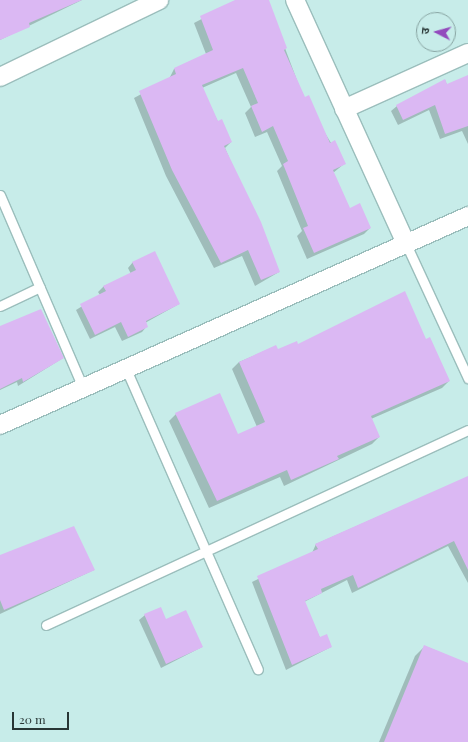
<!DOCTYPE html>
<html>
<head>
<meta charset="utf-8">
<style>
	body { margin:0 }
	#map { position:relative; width:468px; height:742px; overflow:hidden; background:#c7ece9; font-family:"Playfair Display","Noto Sans Devanagari",serif }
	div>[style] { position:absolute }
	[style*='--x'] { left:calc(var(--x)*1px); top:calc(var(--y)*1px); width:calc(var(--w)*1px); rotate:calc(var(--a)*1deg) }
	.shadow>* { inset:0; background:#0003 }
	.building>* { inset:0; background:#dbb8f3 }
	.roads { filter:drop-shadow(1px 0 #9bbebc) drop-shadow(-1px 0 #9bbebc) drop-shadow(0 1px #9bbebc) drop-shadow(0 -1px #9bbebc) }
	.lane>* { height:9px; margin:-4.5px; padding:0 4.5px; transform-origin:4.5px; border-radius:4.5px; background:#fff }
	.street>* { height:18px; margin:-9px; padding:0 9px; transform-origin:9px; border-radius:9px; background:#fff }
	span { translate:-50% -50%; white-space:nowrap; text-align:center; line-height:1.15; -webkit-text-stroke:3px #c7ece9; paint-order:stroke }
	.north { position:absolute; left:416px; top:12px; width:40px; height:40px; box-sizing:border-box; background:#c7ece9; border:1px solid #87a3a1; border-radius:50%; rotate:276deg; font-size:11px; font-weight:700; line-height:16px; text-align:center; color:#283635 }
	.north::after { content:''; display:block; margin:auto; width:14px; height:18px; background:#934abd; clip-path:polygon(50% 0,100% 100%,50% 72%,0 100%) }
	.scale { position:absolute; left:12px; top:712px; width:57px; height:18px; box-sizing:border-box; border:2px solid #283635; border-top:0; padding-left:5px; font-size:12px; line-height:14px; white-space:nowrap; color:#283635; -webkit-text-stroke:3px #c7ece9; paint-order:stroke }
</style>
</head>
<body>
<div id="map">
	<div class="shadow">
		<i style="clip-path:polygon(0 0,82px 0,0 40px)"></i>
		<i style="clip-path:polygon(238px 0,267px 0,304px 99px,344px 164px,333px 173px,349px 209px,370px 228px,364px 234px,307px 259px,297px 236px,302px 231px,277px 171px,282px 166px,267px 132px,255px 137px,245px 113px,251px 107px,236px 73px,202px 88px,218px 122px,231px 142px,225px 148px,279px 272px,255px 286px,242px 256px,214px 268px,166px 176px,134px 98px,169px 79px,174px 69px,206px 54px,194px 23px)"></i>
		<i style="clip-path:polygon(468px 76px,468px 144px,462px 131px,440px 139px,429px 110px,398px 125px,391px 111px,397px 106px,445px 80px,447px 85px)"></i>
		<i style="clip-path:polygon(133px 262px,179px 304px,145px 323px,147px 326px,142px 332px,122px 341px,115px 327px,90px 339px,76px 310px,100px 295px,98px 292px,104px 286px,131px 274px,128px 268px)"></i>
		<i style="clip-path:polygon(0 327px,63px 358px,18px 386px,17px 382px,0 390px)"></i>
		<i style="clip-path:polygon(425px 340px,449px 381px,442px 388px,371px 419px,379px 437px,372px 444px,284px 486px,280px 477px,209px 508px,169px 421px,176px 414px,238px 435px,257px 427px,232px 369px,239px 362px,276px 346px,277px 350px,298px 345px)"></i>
		<i style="clip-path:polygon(468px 477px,468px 583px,448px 546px,352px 593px,347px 580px,304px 602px,320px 638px,331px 647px,286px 670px,252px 582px,312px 553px,316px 544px)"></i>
		<i style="clip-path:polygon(0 558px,94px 570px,0 614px)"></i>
		<i style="clip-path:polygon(145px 615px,166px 620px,202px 647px,161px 668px,139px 620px)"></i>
		<i style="clip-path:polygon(425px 646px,468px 664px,468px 742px,379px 742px,415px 656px)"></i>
	</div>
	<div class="building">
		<i style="clip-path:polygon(0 0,82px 0,29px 23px,30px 27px,0 40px)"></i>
		<i style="clip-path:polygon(235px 0,269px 0,287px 48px,284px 50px,305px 97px,309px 95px,330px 143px,335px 140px,346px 164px,333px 170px,350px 208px,360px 203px,371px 228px,314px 253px,303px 228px,308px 226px,283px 164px,288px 161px,273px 126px,262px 132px,251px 106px,258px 103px,243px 68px,202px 85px,218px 121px,222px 119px,232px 142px,224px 146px,261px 222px,280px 272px,261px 280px,248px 250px,221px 263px,172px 170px,139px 91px,176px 74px,174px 68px,213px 50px,200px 16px)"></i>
		<i style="clip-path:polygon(468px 75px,468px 126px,445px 134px,435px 105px,403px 120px,396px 105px,445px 79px,447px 84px)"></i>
		<i style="clip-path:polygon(155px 251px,180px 304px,146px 321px,148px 327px,128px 337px,121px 322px,95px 335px,80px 304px,106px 291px,103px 286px,136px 270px,132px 262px)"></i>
		<i style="clip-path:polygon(405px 291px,426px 339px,430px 337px,450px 381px,371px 416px,380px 437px,337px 456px,339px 459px,291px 480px,287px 470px,217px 501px,175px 413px,220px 393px,238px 434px,265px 422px,239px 362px,276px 345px,278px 349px,297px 341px,298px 344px)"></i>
		<i style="clip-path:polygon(41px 309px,64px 358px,23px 382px,22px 378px,0 389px,0 326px)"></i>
		<i style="clip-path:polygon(468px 476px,468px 570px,454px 541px,358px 588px,353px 575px,321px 589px,322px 593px,305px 601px,320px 637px,327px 634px,332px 647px,292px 665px,257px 576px,318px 549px,315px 544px)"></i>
		<i style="clip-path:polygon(74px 526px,95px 570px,4px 610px,0 600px,0 555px)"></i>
		<i style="clip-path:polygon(161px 607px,166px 619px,186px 610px,203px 647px,166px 664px,144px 614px)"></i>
		<i style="clip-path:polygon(424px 645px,468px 663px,468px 742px,384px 742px)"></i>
	</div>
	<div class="roads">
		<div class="lane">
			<i style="--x:0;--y:195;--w:210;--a:66.7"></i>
			<i style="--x:406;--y:244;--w:148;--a:65.2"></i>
			<i style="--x:0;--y:306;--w:44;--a:-25.4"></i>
			<i style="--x:126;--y:369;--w:328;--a:66.3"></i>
			<i style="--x:46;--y:625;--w:465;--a:-24.8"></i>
		</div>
		<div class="street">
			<i style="--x:295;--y:0;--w:268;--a:65.5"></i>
			<i style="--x:0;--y:77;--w:177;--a:-25.8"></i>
			<i style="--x:344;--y:109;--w:136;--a:-24.3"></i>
			<i style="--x:0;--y:425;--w:513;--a:-24.06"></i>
		</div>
	</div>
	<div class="north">उ</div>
	<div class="scale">20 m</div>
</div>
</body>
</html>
